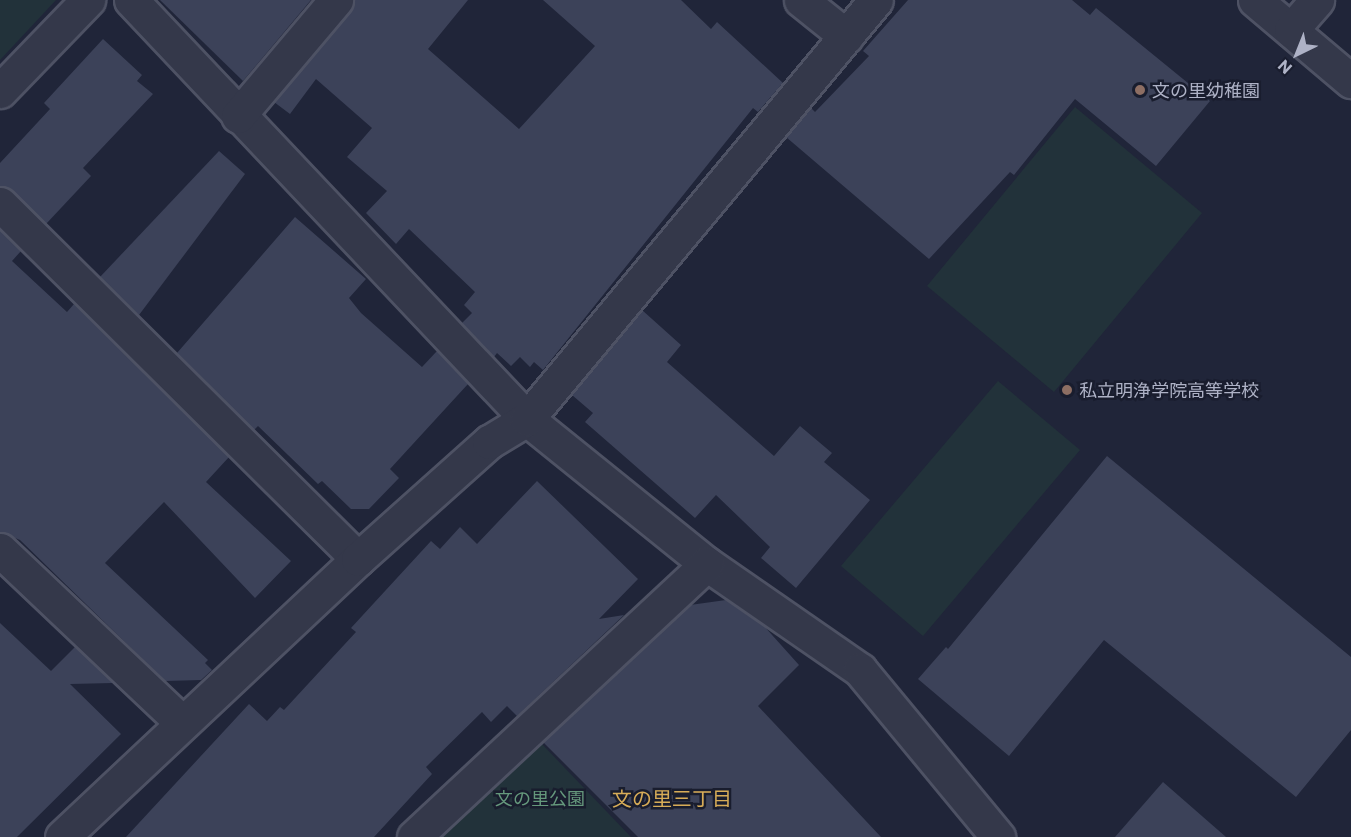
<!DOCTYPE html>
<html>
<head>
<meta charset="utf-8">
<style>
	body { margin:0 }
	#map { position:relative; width:1351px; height:837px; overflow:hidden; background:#202539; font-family:Commissioner,"Noto Sans JP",sans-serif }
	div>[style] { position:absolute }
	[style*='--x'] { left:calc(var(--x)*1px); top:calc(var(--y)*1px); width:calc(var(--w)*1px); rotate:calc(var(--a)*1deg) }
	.green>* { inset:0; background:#22323a }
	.building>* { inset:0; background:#3c4259 }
	.roads { filter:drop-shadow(2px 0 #4e5264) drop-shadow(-2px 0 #4e5264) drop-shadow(0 2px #4e5264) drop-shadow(0 -2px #4e5264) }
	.minor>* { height:33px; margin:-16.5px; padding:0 16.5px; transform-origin:16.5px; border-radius:16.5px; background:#34384a }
	.dots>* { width:16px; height:16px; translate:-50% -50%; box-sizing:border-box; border:3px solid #191d2e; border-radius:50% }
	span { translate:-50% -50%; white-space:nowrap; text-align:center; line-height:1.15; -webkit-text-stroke:5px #191d2e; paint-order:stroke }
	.poi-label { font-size:18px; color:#aeb2c6 }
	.left { translate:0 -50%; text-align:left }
	.park-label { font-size:18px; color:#65987c }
	.neighbourhood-label { font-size:20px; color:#d7ac58 }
	.north { position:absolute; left:1267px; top:24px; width:60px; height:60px; -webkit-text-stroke:4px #191d2e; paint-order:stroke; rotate:223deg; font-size:16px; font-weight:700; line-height:24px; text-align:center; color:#aeb2c6 }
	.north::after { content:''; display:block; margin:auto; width:21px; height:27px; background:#aeb2c6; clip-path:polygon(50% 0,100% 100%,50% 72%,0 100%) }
</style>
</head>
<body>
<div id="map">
	<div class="green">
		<i style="clip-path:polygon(0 0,56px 0,0 60px)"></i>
		<i style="clip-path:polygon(1075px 107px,1202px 213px,1054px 392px,927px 286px)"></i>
		<i style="clip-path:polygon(998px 381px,1080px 450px,923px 636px,841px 566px)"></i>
		<i style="clip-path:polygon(540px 742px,631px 837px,443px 837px)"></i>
	</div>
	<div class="building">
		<i style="clip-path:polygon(160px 0,311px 0,243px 81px)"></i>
		<i style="clip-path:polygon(354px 0,468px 0,428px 49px,519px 129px,595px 46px,543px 0,681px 0,711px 29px,717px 22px,783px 83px,758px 112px,753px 108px,543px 370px,534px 362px,530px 367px,520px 357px,511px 366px,497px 353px,494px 357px,462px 323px,472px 313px,464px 305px,475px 292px,409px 229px,396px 244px,366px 213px,387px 191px,347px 157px,372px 128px,316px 79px,290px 114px,274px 102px,350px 12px)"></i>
		<i style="clip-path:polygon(908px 0,1072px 0,1090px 15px,1096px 8px,1210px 101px,1156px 166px,1075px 99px,1014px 175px,1010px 172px,929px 259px,786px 137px,811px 108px,815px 112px,869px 56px,863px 51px)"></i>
		<i style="clip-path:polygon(103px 39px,142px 75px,137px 81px,153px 94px,83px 168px,91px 176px,46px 224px,13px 191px,0 186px,0 163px,50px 109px,44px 103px)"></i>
		<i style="clip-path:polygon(219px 151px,245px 174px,139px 315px,100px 277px)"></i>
		<i style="clip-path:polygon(295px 217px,366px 279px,349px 298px,361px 313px,422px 367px,437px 351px,468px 384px,390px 469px,399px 478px,369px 509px,351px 509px,322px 481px,318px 484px,258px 426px,254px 430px,177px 353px)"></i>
		<i style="clip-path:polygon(0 230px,21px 251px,12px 261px,67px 312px,74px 304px,229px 457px,206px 482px,291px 561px,255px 598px,164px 502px,105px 563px,208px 660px,205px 663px,212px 670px,201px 680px,165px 681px,20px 540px,0 532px)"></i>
		<i style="clip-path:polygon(642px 310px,681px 345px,667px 362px,774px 456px,800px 426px,832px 453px,824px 462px,870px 500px,796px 588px,761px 558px,770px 547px,716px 495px,695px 518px,585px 422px,593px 413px,572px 395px)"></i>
		<i style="clip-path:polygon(1107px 456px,1351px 657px,1351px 730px,1296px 797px,1104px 640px,1009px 756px,918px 679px,946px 647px,948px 649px)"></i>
		<i style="clip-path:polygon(537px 481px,638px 579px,599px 619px,624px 615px,517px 716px,507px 706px,491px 722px,482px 712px,426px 767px,432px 774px,374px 837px,126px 837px,249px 704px,267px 721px,280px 707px,284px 710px,356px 632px,351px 628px,431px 541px,440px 549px,460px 527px,477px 544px)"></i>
		<i style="clip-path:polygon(726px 600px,764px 626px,799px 665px,758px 706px,881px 837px,638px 837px,543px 742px,690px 605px)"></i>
		<i style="clip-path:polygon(0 623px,51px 671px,75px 647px,113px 683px,70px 684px,121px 734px,17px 837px,0 837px)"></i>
		<i style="clip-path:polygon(1163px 782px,1226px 837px,1115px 837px)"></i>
	</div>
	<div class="roads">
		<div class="minor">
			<i style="--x:131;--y:0;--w:577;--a:46.62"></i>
			<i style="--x:527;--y:419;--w:231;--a:38.9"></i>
			<i style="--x:707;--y:564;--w:186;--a:34.7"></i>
			<i style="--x:860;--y:670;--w:217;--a:50.4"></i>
			<i style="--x:801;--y:0;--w:58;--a:38.7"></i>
			<i style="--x:1255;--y:0;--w:126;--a:40.2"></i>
			<i style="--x:1291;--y:30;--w:40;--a:-49"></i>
			<i style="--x:0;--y:91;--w:127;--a:-46"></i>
			<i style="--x:238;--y:116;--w:152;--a:-49.8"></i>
			<i style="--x:0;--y:204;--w:504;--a:44.76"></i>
			<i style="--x:0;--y:550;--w:250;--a:43.5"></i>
			<i style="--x:62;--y:837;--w:406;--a:-43.2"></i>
			<i style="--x:358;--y:559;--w:176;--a:-41.8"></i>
			<i style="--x:489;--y:442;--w:44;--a:-31.2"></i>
			<i style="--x:527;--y:419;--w:545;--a:-50.21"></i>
			<i style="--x:414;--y:837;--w:400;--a:-43"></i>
		</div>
	</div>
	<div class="dots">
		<i style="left:1140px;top:90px;background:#8d6e63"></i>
		<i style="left:1067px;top:390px;background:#8d6e63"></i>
	</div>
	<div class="poi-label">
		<span class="left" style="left:1152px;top:90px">文の里幼稚園</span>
		<span class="left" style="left:1079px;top:390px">私立明浄学院高等学校</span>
	</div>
	<div class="park-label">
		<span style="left:540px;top:798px">文の里公園</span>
	</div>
	<div class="neighbourhood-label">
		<span style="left:672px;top:798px">文の里三丁目</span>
	</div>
	<div class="north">N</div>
</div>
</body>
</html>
